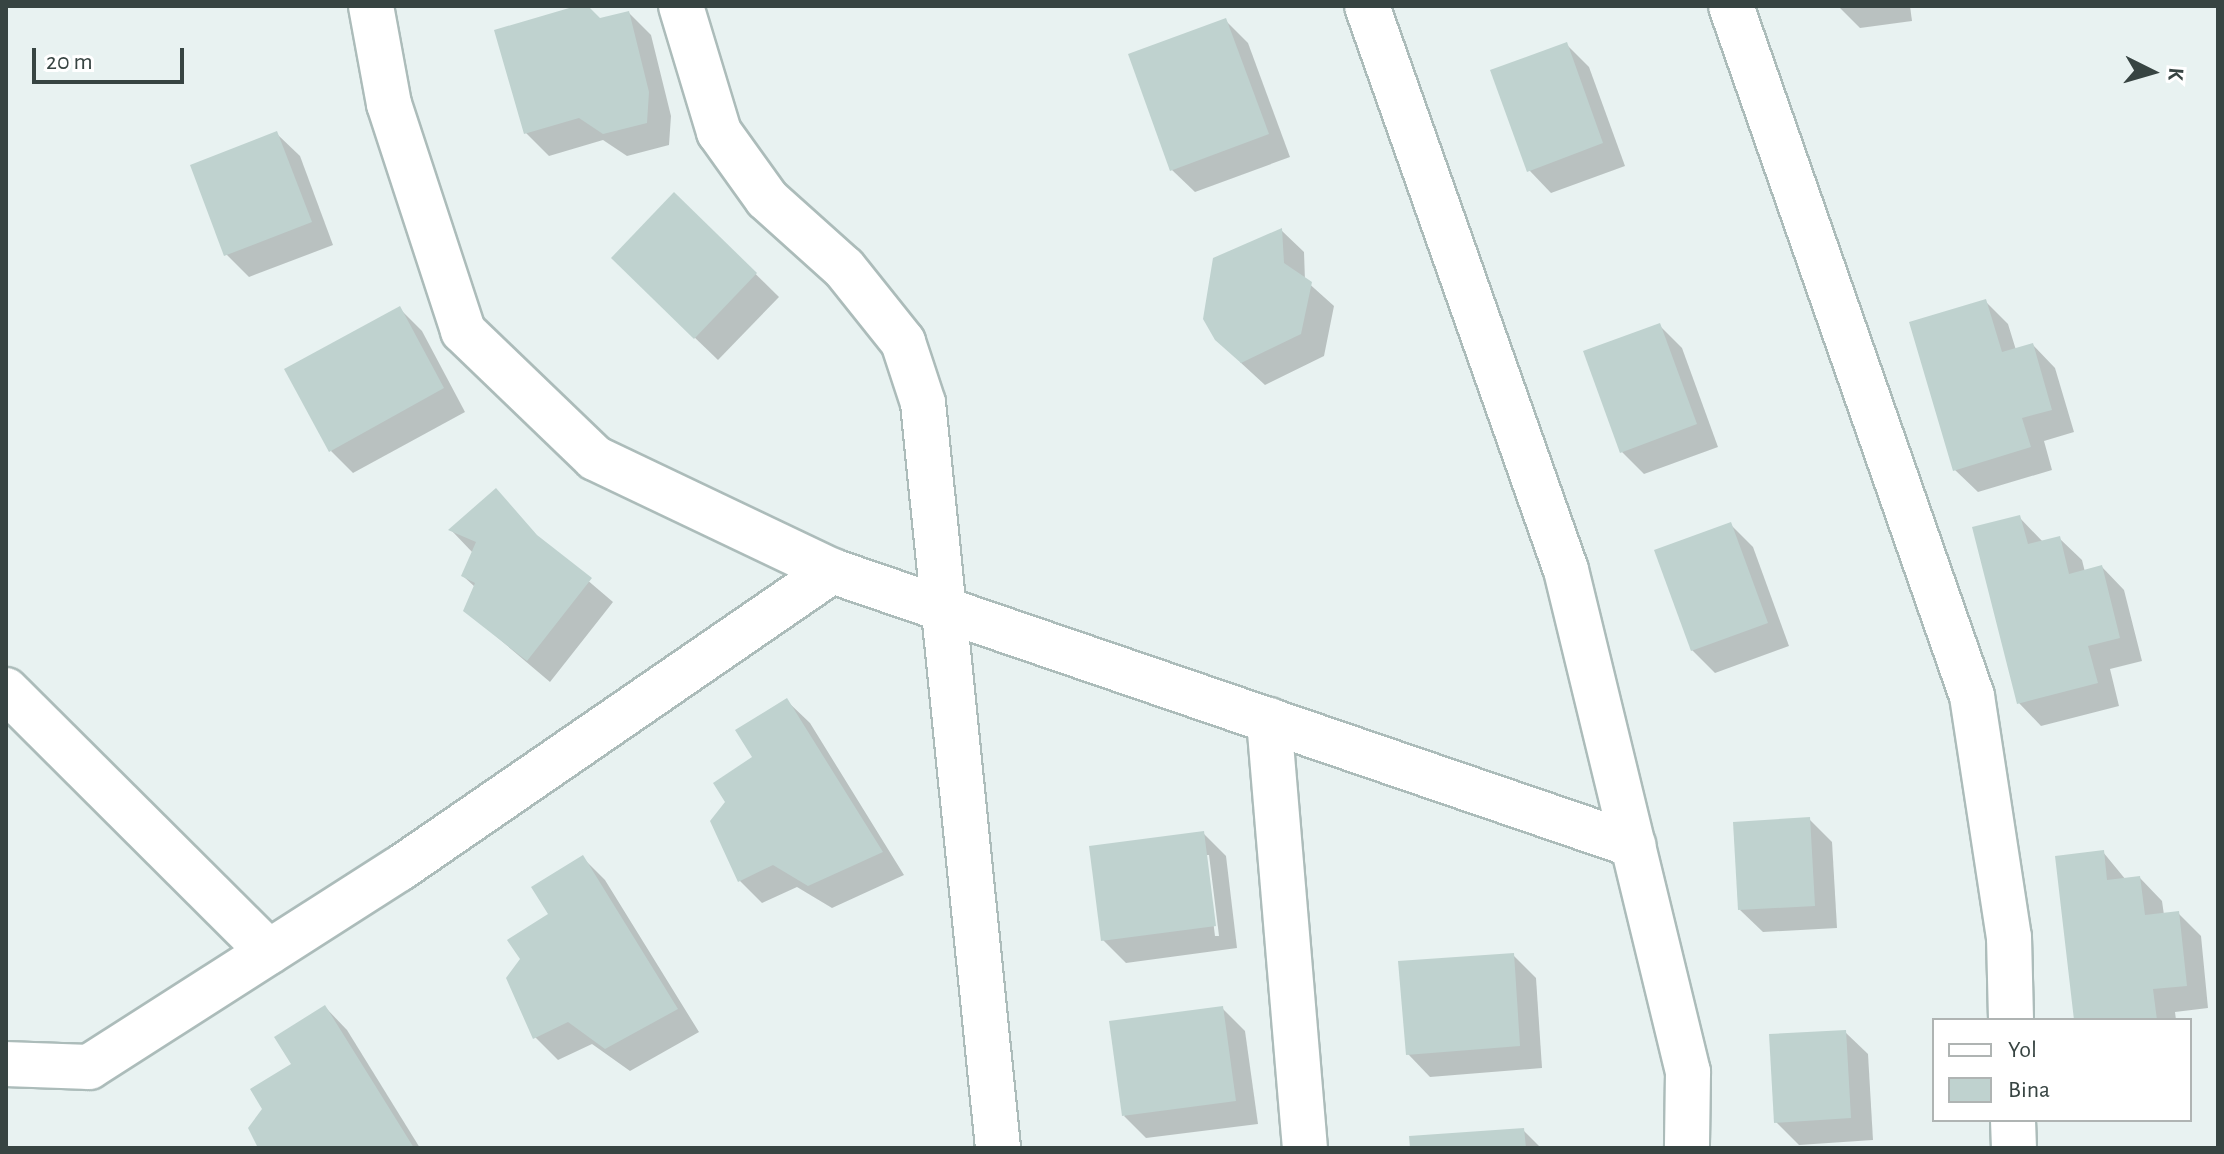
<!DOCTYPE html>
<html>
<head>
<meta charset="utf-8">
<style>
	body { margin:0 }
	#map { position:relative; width:2224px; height:1154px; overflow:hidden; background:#e8f2f1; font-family:"Alegreya Sans",sans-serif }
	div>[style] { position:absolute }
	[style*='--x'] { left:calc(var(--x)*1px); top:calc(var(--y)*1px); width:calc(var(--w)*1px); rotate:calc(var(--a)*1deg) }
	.shadow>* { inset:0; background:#0003 }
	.building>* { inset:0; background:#bfd2cf }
	.roads { filter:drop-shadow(2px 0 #acbcba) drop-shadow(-2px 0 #acbcba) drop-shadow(0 2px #acbcba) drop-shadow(0 -2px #acbcba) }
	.minor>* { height:44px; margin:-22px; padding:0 22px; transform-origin:22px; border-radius:22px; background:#fff }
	span { translate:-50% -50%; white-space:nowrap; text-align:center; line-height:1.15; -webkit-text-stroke:8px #fff; paint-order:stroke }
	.frame { position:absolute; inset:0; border:8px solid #374442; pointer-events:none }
	.legend { position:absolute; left:1932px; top:1018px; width:260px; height:104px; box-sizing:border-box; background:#fff; border:2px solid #afb4b3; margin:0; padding:10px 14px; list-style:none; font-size:24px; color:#374442 }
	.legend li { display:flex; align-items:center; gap:16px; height:40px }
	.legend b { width:40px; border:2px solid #afb4b3 }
	.north { position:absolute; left:2112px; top:32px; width:80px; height:80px; -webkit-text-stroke:6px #fff; paint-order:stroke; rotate:95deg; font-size:22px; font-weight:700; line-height:32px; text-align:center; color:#374442 }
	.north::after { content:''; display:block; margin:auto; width:28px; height:36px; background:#374442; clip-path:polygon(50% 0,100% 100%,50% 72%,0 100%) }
	.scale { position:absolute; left:32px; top:48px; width:152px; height:36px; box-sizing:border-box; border:4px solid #374442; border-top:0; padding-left:10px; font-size:24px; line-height:28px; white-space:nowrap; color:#374442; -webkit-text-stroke:6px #fff; paint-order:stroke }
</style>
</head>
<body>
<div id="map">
	<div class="shadow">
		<i style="clip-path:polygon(583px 6px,599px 20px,629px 13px,651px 35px,671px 116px,669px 145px,627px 156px,603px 140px,549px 156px,526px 133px)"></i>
		<i style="clip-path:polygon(1838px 6px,1910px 6px,1912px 21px,1860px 28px)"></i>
		<i style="clip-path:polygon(1226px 21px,1248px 43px,1290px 157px,1195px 192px,1172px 170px)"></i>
		<i style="clip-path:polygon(1567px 45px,1589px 67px,1625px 166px,1551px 193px,1529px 170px)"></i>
		<i style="clip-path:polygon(277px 134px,300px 156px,333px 245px,249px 277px,226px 254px)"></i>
		<i style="clip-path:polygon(675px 195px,779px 297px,718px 360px,636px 281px)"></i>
		<i style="clip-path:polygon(1281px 230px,1304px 252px,1305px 280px,1334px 306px,1324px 356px,1265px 385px,1240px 362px)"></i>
		<i style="clip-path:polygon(1986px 302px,2008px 324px,2016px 350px,2033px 345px,2055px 368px,2074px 432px,2044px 441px,2052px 470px,1978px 492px,1955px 470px)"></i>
		<i style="clip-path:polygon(399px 308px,422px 331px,465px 412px,353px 473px,331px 451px)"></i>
		<i style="clip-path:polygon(1659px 325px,1682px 348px,1718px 447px,1644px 474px,1621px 451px)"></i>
		<i style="clip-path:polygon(2019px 517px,2043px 542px,2059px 538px,2082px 560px,2085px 572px,2102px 567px,2124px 590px,2142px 661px,2110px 669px,2119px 706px,2041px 726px,2019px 703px)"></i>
		<i style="clip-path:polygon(1730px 524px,1753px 547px,1789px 646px,1715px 673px,1692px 650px)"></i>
		<i style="clip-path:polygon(451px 530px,545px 544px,613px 602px,550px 682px,465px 610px,475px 587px,463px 576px,473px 553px)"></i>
		<i style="clip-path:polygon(787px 701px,810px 723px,904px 875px,832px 908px,797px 887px,762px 903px,740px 881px,727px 802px)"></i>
		<i style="clip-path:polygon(1809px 819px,1832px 842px,1837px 928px,1763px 932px,1740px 910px)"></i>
		<i style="clip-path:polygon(evenodd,1203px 833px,1226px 856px,1237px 948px,1126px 963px,1103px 940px,1203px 833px,1205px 855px,1209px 855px,1219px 936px,1215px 936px,1205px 855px)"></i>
		<i style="clip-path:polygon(2103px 852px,2126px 880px,2140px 878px,2162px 901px,2164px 915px,2178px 913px,2201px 936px,2208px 1008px,2175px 1012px,2176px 1020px,2076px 1020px)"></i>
		<i style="clip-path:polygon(582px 857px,605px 880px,699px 1032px,630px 1071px,592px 1044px,558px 1060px,535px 1037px,550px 915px)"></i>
		<i style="clip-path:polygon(1513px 955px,1536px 978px,1542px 1068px,1430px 1077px,1408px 1054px)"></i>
		<i style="clip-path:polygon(325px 1007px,347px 1030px,420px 1148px,260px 1148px,265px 1109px)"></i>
		<i style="clip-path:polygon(1222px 1008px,1245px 1031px,1258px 1124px,1146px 1138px,1124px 1116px)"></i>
		<i style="clip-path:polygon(1845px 1032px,1868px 1054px,1873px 1140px,1799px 1145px,1776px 1122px)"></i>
		<i style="clip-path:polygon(1523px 1130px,1541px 1148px,1412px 1148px)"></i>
	</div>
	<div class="building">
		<i style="clip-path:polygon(576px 6px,588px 6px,600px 18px,629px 11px,649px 92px,647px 123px,603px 134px,579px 118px,524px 134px,494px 30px)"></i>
		<i style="clip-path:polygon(1226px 18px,1269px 134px,1170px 171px,1128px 54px)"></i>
		<i style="clip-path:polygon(1567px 42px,1603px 143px,1527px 172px,1490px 70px)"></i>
		<i style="clip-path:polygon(277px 131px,312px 222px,224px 256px,190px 165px)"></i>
		<i style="clip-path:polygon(674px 192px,757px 273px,694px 339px,611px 258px)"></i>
		<i style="clip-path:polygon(1282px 228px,1284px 263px,1312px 282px,1301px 334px,1241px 363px,1215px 340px,1203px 319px,1213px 258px)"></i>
		<i style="clip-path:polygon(1986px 299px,2002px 352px,2033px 343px,2052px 410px,2022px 418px,2031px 447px,1953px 471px,1909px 322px)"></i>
		<i style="clip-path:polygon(400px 306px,444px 388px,329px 452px,284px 369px)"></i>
		<i style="clip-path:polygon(1660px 323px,1697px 424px,1620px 453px,1583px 351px)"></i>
		<i style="clip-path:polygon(496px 488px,537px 535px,592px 578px,527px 661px,463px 611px,475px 583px,461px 576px,476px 542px,448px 530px)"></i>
		<i style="clip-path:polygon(2020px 515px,2028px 544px,2060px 536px,2069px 574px,2102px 565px,2120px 638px,2088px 646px,2098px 683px,2017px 704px,1972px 527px)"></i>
		<i style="clip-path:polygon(1731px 522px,1768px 623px,1691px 651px,1654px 550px)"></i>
		<i style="clip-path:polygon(787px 698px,883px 852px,808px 886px,773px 865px,738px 882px,710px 821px,725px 802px,713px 783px,752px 757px,735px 730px)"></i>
		<i style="clip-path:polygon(1810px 817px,1815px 906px,1738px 910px,1733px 822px)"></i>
		<i style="clip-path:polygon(1204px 831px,1216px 926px,1101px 941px,1089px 846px)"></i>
		<i style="clip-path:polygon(2104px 850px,2107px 880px,2140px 876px,2145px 915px,2179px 911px,2187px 986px,2153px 989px,2157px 1020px,2074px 1020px,2055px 856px)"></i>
		<i style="clip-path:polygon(583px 855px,678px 1009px,605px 1049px,568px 1022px,533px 1039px,506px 978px,520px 959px,507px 940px,548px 914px,531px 887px)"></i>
		<i style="clip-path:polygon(1514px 953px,1520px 1046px,1406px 1055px,1398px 961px)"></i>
		<i style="clip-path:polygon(325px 1005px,414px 1148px,258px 1148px,248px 1128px,262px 1109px,250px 1089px,291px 1064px,274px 1037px)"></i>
		<i style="clip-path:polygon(1223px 1006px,1236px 1101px,1122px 1116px,1109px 1021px)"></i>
		<i style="clip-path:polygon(1846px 1030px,1851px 1118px,1774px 1123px,1769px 1034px)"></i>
		<i style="clip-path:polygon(1524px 1128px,1526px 1148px,1410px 1148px,1409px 1136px)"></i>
	</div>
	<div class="roads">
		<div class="minor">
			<i style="--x:371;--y:6;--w:100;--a:79.6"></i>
			<i style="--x:389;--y:104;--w:239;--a:71.9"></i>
			<i style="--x:463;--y:331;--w:183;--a:43.9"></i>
			<i style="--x:595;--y:458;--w:263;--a:25.5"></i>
			<i style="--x:832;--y:571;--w:847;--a:18.88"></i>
			<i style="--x:681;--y:6;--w:132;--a:73.2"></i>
			<i style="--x:719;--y:132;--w:82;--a:54.4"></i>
			<i style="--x:767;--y:199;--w:103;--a:41.9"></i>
			<i style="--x:844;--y:268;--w:95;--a:51.4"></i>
			<i style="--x:903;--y:342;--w:64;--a:71.8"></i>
			<i style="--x:923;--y:403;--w:749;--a:84.25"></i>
			<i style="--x:1367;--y:6;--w:598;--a:70.57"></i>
			<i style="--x:1566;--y:570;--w:517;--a:76.34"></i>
			<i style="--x:1688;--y:1072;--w:76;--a:90.8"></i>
			<i style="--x:1731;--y:6;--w:731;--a:70.75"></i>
			<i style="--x:1972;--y:696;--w:244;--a:81.3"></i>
			<i style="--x:2009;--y:937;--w:83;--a:88.6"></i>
			<i style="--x:6;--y:690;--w:371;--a:44.9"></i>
			<i style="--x:1269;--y:720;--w:430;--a:85.2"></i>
			<i style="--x:6;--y:1064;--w:83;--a:2.1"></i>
			<i style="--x:89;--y:1067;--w:368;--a:-32.6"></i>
			<i style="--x:399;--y:869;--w:526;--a:-34.54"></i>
			<i style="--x:2013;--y:1120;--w:28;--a:88"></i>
		</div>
	</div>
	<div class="frame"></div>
	<ul class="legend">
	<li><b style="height:10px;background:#fff"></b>Yol</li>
	<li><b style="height:22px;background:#bfd2cf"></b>Bina</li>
	</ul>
	<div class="north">K</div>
	<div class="scale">20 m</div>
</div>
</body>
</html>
